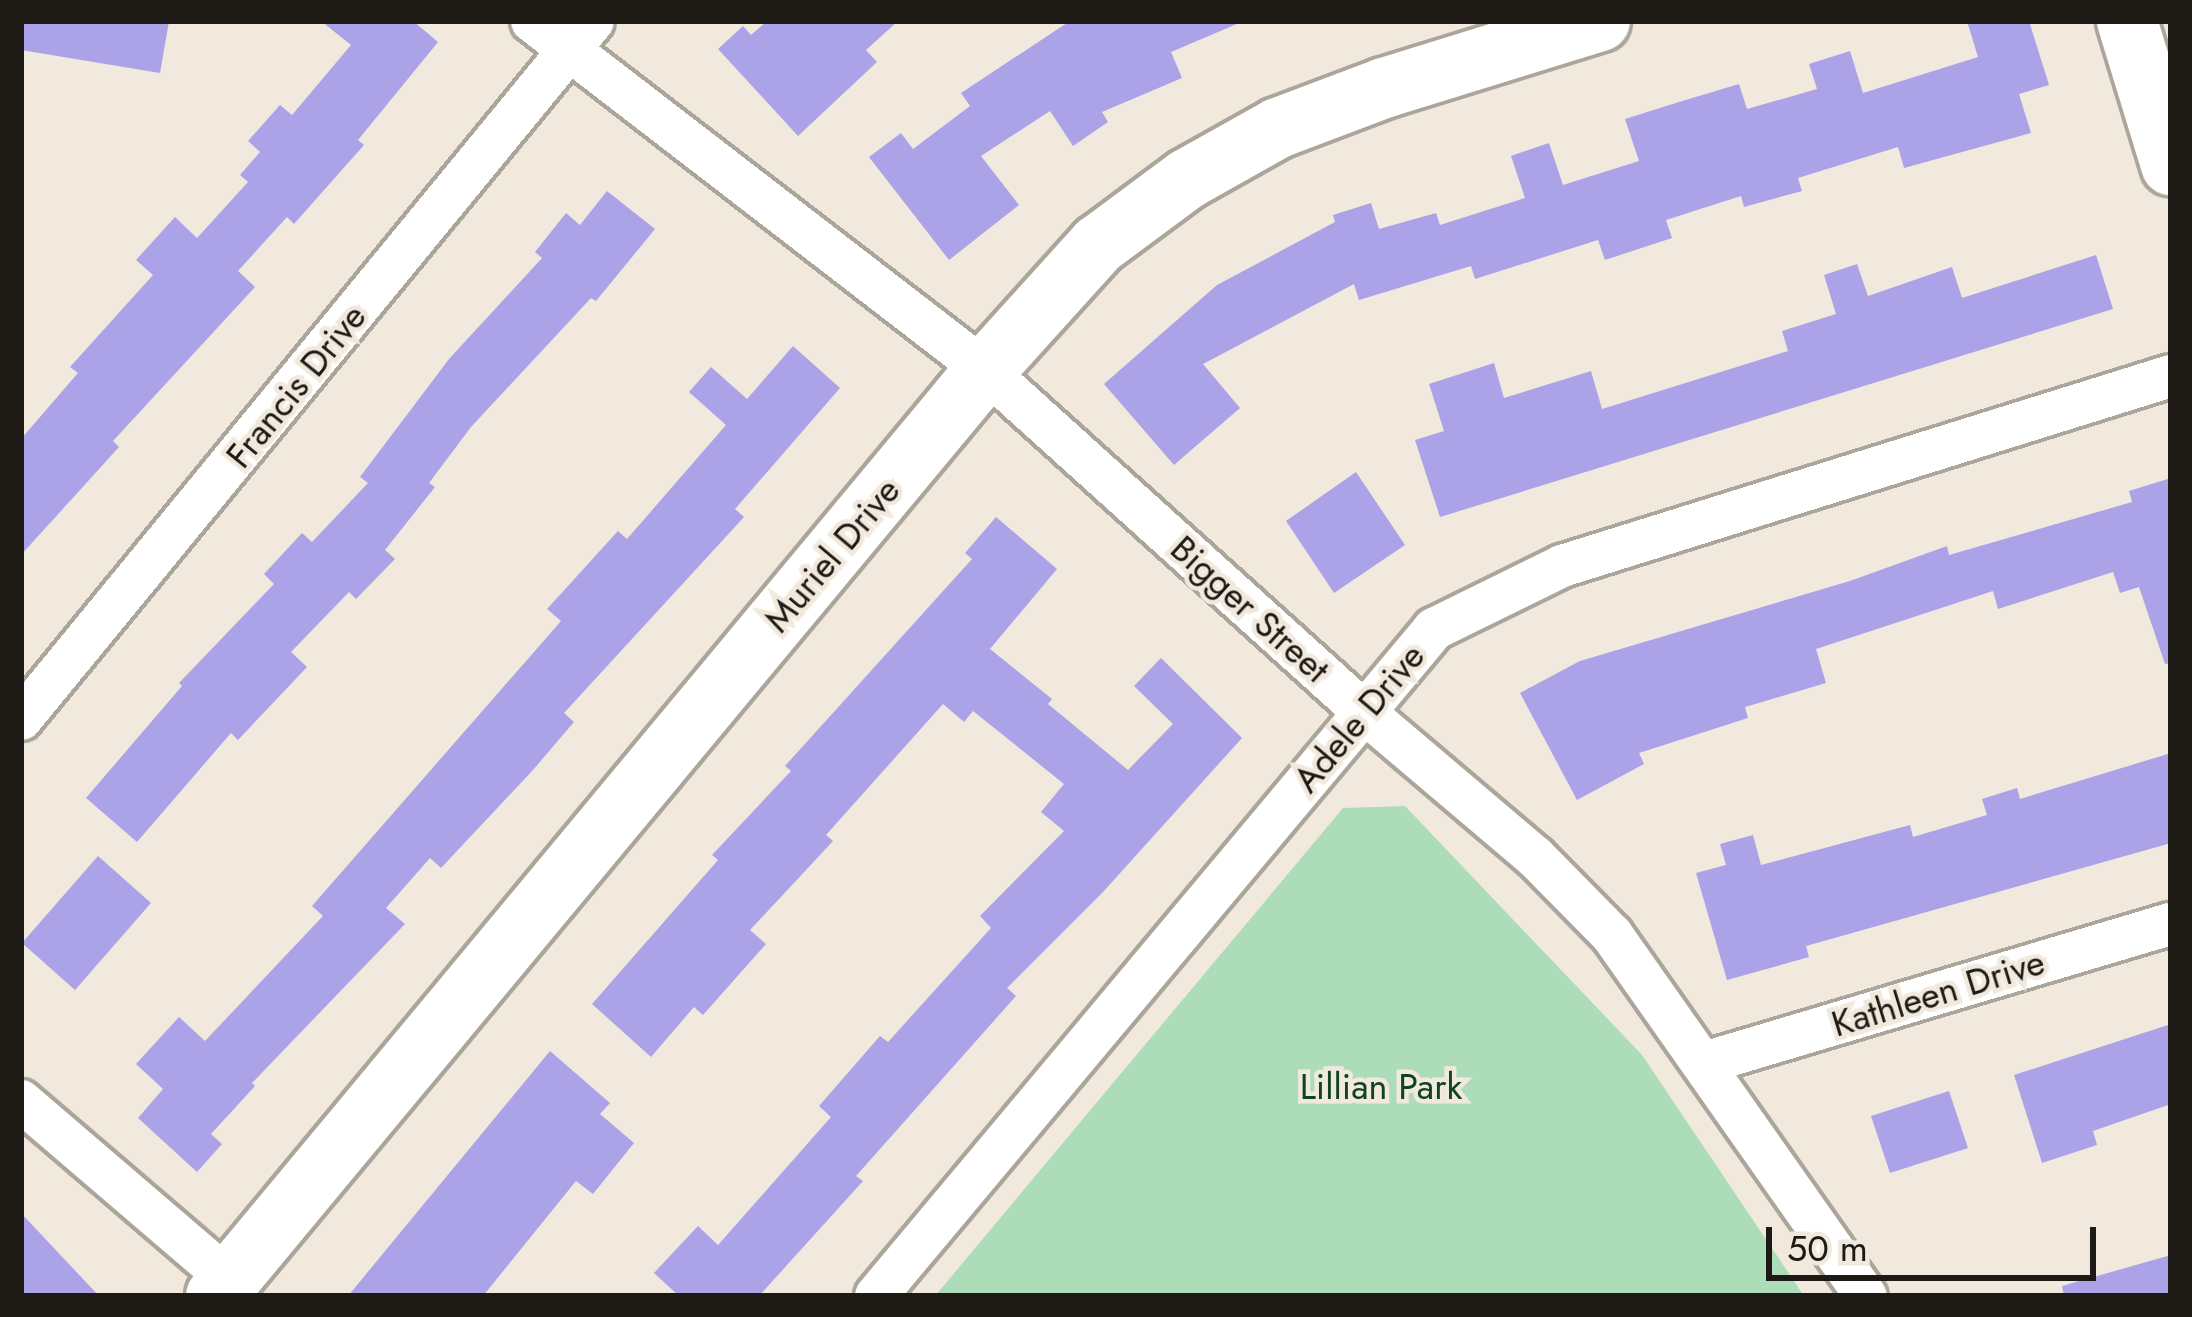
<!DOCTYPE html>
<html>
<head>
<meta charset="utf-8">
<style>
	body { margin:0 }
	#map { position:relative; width:2192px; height:1317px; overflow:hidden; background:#f1e9dd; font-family:Jost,sans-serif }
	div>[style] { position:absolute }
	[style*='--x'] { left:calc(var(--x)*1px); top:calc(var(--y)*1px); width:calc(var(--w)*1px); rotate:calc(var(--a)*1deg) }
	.green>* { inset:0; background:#acddb8 }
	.building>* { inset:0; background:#aba2e8 }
	.roads { filter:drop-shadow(3px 0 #aca599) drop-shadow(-3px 0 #aca599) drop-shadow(0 3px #aca599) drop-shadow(0 -3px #aca599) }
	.street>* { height:42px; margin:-21px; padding:0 21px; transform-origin:21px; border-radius:21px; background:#fff }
	.secondary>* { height:60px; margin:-30px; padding:0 30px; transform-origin:30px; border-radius:30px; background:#fff }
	span { translate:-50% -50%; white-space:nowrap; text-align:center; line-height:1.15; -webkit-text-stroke:9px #f1e9dd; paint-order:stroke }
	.street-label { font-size:36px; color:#1d1a15 }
	.park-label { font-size:36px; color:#0f4423 }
	.frame { position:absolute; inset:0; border:24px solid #1d1a15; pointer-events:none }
	.scale { position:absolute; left:1766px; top:1227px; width:330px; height:54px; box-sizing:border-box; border:6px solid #1d1a15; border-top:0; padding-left:15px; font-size:36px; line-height:42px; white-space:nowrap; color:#1d1a15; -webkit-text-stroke:9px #f1e9dd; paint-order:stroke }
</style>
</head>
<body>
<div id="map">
	<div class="green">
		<i style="clip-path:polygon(1405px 806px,1642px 1055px,1804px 1296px,935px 1296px,1343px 808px)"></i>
	</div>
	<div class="building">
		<i style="clip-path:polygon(21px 21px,169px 21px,160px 73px,21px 50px)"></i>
		<i style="clip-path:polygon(321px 21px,413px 21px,438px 42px,358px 140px,364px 145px,294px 224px,287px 217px,238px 271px,255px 287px,113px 441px,119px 447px,21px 555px,21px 439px,78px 373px,70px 367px,153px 275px,136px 260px,175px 217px,197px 238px,248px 182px,240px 175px,260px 152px,248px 141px,280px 105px,292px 115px,351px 45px)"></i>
		<i style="clip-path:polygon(767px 21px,898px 21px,866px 50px,877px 62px,798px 136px,718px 49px,743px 26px,751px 35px)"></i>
		<i style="clip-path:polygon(1070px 21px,1244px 21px,1171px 52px,1182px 78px,1102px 112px,1108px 122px,1073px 146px,1050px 111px,981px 156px,1019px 205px,949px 260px,869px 157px,901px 133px,913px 149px,970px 106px,961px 93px)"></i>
		<i style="clip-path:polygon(1967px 21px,2029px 21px,2049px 85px,2019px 94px,2031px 133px,1904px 168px,1898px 147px,1798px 178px,1802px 191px,1744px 207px,1741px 196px,1666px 220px,1672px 238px,1605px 260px,1598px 240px,1475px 279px,1471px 266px,1359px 300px,1354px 284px,1203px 364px,1240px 408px,1174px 465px,1104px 384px,1217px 285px,1335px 222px,1333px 215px,1371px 203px,1379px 229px,1436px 213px,1440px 225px,1525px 198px,1511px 156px,1549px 143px,1563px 185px,1639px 161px,1625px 119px,1679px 102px,1739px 84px,1747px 109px,1817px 89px,1809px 64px,1850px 51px,1863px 93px,1978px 57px)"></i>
		<i style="clip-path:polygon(607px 191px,655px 229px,596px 301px,591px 298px,471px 427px,429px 483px,435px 487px,385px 550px,395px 559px,356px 599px,349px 592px,291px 652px,307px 667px,238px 740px,231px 733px,137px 842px,86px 798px,182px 686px,179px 683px,274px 584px,264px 574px,302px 533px,312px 542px,368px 483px,360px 477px,449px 359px,542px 258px,535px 252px,566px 213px,580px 225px)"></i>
		<i style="clip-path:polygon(2096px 255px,2113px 309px,1440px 517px,1415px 440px,1444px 431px,1429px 384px,1494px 363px,1504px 398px,1591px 371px,1602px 409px,1788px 351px,1782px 331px,1836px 314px,1824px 275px,1857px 264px,1868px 296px,1952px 267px,1962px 298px)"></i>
		<i style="clip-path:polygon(793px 346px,840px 388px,735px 509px,744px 517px,564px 713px,574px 722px,533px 770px,441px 868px,430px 858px,386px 908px,405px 924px,252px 1083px,255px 1086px,211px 1134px,222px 1144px,197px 1172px,138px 1118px,163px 1089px,136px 1064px,179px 1017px,205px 1041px,323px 916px,312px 906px,561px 621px,547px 609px,618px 531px,627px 539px,726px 425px,689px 392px,711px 367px,747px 399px)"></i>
		<i style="clip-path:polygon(1356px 472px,1405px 545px,1334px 593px,1286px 521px)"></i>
		<i style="clip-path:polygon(2171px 478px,2171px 663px,2165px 664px,2139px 587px,2120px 593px,2113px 572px,1998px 609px,1993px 591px,1816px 649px,1826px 683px,1745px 707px,1748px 718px,1639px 753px,1644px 764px,1577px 800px,1520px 693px,1580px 661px,1850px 581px,1947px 546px,1949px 555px,2132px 502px,2129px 491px)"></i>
		<i style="clip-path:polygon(996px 517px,1057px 569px,990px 649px,1052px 699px,1048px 704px,1128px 770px,1173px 724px,1134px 686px,1161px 658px,1242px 738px,1103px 892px,1007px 988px,1016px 996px,856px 1176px,863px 1181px,759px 1296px,679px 1296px,654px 1273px,698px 1226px,718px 1245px,831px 1117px,819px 1106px,880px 1036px,888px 1042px,991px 928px,980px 916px,1064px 831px,1041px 812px,1064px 784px,973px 711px,964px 722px,943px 704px,826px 835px,833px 841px,750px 930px,766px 944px,703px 1015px,694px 1007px,651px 1057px,592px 1004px,718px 860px,712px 855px,791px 771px,785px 766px,972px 559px,965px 553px)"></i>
		<i style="clip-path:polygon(2171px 753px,2171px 843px,1806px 946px,1809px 957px,1727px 980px,1696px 873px,1726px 865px,1720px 844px,1753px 835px,1761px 865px,1910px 825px,1913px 837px,1987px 815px,1982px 799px,2017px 788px,2020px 799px)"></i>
		<i style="clip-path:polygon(98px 856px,151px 903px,75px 990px,22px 943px)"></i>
		<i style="clip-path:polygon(2171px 1024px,2171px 1104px,2093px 1131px,2097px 1145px,2042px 1163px,2014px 1075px)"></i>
		<i style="clip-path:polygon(550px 1051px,610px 1103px,600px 1114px,634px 1143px,593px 1194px,576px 1181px,483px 1296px,348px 1296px)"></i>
		<i style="clip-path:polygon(1949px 1091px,1968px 1148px,1890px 1173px,1871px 1116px)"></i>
		<i style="clip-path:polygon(21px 1213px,99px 1296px,21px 1296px)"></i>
		<i style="clip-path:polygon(2171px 1255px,2171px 1296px,2064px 1296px,2062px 1286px)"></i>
	</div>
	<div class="roads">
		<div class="street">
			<i style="--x:532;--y:21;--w:572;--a:37.61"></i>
			<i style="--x:985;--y:370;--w:510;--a:42.06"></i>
			<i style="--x:1364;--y:712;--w:224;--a:40.3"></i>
			<i style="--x:1535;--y:857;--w:110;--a:45.4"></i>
			<i style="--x:1612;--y:935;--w:441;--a:54.9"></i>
			<i style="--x:21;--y:719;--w:902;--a:-50.67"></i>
			<i style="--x:1704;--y:1063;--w:487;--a:-16.6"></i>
			<i style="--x:21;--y:1101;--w:275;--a:40.6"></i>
			<i style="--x:876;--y:1296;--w:870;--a:-50.08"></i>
			<i style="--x:1434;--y:629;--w:143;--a:-26.2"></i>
			<i style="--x:1562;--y:566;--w:638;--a:-17.33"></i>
		</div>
		<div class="secondary">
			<i style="--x:2127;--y:21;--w:151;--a:73"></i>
			<i style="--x:216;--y:1296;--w:1204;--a:-50.29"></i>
			<i style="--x:985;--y:370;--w:169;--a:-47.9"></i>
			<i style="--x:1098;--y:245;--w:111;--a:-36.6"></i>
			<i style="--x:1187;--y:179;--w:104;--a:-29.3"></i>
			<i style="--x:1278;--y:128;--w:113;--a:-20.7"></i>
			<i style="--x:1384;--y:88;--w:226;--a:-17.2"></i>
		</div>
	</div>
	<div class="street-label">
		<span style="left:296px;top:386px;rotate:-51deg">Francis Drive</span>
		<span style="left:832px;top:555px;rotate:-50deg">Muriel Drive</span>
		<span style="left:1250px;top:609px;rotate:42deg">Bigger Street</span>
		<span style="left:1359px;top:718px;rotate:-50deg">Adele Drive</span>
		<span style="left:1938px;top:993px;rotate:-17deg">Kathleen Drive</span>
	</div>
	<div class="park-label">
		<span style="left:1381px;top:1087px">Lillian Park</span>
	</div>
	<div class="frame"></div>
	<div class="scale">50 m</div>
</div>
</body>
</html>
